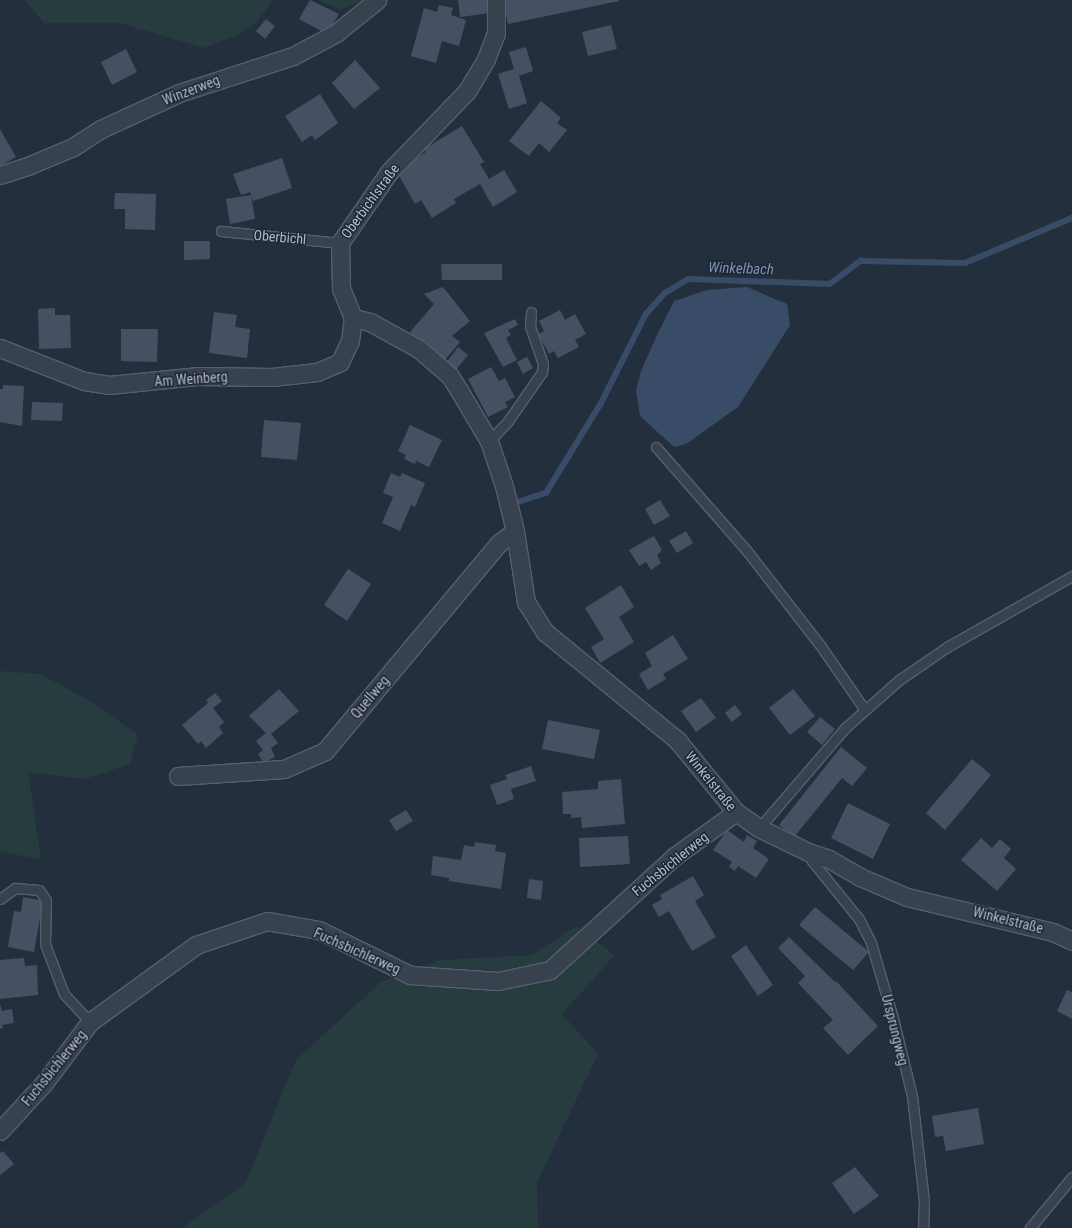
<!DOCTYPE html>
<html>
<head>
<meta charset="utf-8">
<style>
	body { margin:0 }
	#map { position:relative; width:1072px; height:1228px; overflow:hidden; background:#242f3e; font-family:"Roboto Condensed",sans-serif }
	div>[style] { position:absolute }
	[style*='--x'] { left:calc(var(--x)*1px); top:calc(var(--y)*1px); width:calc(var(--w)*1px); rotate:calc(var(--a)*1deg) }
	.green>* { inset:0; background:#263c3f }
	.water>* { inset:0; background:#394c67 }
	.stream>* { height:5.5px; margin:-2.75px; padding:0 2.75px; transform-origin:2.75px; border-radius:2.75px; background:#394c67 }
	.building>* { inset:0; background:#455162 }
	.roads { filter:drop-shadow(1px 0 #565f6c) drop-shadow(-1px 0 #565f6c) drop-shadow(0 1px #565f6c) drop-shadow(0 -1px #565f6c) }
	.lane>* { height:9px; margin:-4.5px; padding:0 4.5px; transform-origin:4.5px; border-radius:4.5px; background:#38414e }
	.street>* { height:17px; margin:-8.5px; padding:0 8.5px; transform-origin:8.5px; border-radius:8.5px; background:#38414e }
	span { translate:-50% -50%; white-space:nowrap; text-align:center; line-height:1.15; -webkit-text-stroke:3px #1d2633; paint-order:stroke }
	.street-label { font-size:14px; color:#b4bcc9 }
	.water-label { font-size:15px; color:#7c92b1; font-style:italic }
</style>
</head>
<body>
<div id="map">
	<div class="green">
		<i style="clip-path:polygon(25px 0,273px 0,257px 22px,238px 35px,204px 48px,120px 23px,44px 23px)"></i>
		<i style="clip-path:polygon(319px 0,365px 0,340px 10px)"></i>
		<i style="clip-path:polygon(0 671px,40px 674px,92px 702px,138px 735px,130px 764px,85px 779px,28px 772px,41px 859px,0 852px)"></i>
		<i style="clip-path:polygon(576px 926px,615px 955px,562px 1014px,598px 1054px,537px 1182px,538px 1228px,182px 1228px,245px 1184px,296px 1060px,381px 982px,441px 960px,532px 955px)"></i>
	</div>
	<div class="water">
		<i style="clip-path:polygon(747px 287px,787px 304px,790px 325px,738px 407px,686px 444px,674px 447px,640px 416px,636px 390px,641px 371px,659px 331px,674px 301px,707px 290px)"></i>
	</div>
	<div class="stream">
		<i style="--x:512;--y:504;--w:36;--a:-18"></i>
		<i style="--x:546;--y:493;--w:103;--a:-58.5"></i>
		<i style="--x:600;--y:405;--w:102;--a:-63.2"></i>
		<i style="--x:646;--y:314;--w:28;--a:-48"></i>
		<i style="--x:665;--y:293;--w:27;--a:-31"></i>
		<i style="--x:688;--y:279;--w:142;--a:2"></i>
		<i style="--x:830;--y:284;--w:39;--a:-37"></i>
		<i style="--x:861;--y:261;--w:104;--a:1.1"></i>
		<i style="--x:965;--y:263;--w:116;--a:-22.8"></i>
	</div>
	<div class="building">
		<i style="clip-path:polygon(310px 0,339px 14px,327px 34px,299px 19px)"></i>
		<i style="clip-path:polygon(458px 0,489px 0,491px 13px,460px 17px)"></i>
		<i style="clip-path:polygon(503px 0,619px 0,619px 1px,508px 24px)"></i>
		<i style="clip-path:polygon(439px 5px,453px 8px,451px 15px,466px 20px,459px 46px,442px 41px,436px 63px,411px 56px,424px 8px,437px 12px)"></i>
		<i style="clip-path:polygon(266px 19px,275px 26px,265px 39px,256px 31px)"></i>
		<i style="clip-path:polygon(611px 25px,617px 49px,588px 56px,582px 32px)"></i>
		<i style="clip-path:polygon(526px 47px,533px 71px,519px 76px,527px 103px,509px 109px,498px 74px,514px 69px,509px 52px)"></i>
		<i style="clip-path:polygon(126px 49px,137px 72px,112px 85px,101px 62px)"></i>
		<i style="clip-path:polygon(355px 60px,380px 88px,354px 109px,332px 83px)"></i>
		<i style="clip-path:polygon(320px 94px,338px 123px,315px 140px,312px 135px,302px 142px,285px 116px)"></i>
		<i style="clip-path:polygon(541px 101px,561px 118px,557px 123px,567px 130px,549px 152px,539px 143px,529px 156px,509px 141px)"></i>
		<i style="clip-path:polygon(462px 126px,484px 162px,480px 164px,489px 179px,504px 170px,517px 192px,493px 207px,480px 184px,454px 199px,456px 203px,432px 218px,421px 200px,415px 204px,396px 170px,426px 152px,424px 149px)"></i>
		<i style="clip-path:polygon(0 129px,16px 157px,0 166px)"></i>
		<i style="clip-path:polygon(282px 158px,292px 188px,253px 201px,250px 192px,241px 195px,233px 174px)"></i>
		<i style="clip-path:polygon(115px 193px,156px 194px,155px 230px,125px 229px,125px 209px,114px 209px)"></i>
		<i style="clip-path:polygon(251px 195px,255px 219px,230px 224px,226px 199px)"></i>
		<i style="clip-path:polygon(184px 241px,210px 241px,210px 259px,184px 260px)"></i>
		<i style="clip-path:polygon(441px 264px,502px 264px,502px 280px,442px 280px)"></i>
		<i style="clip-path:polygon(443px 287px,470px 321px,452px 336px,460px 342px,444px 361px,410px 332px,434px 304px,424px 294px)"></i>
		<i style="clip-path:polygon(55px 308px,55px 315px,70px 315px,71px 348px,39px 349px,38px 309px)"></i>
		<i style="clip-path:polygon(560px 310px,565px 320px,575px 314px,586px 334px,575px 340px,579px 347px,558px 358px,554px 351px,549px 354px,538px 334px,544px 331px,539px 321px)"></i>
		<i style="clip-path:polygon(214px 312px,237px 315px,235px 327px,250px 329px,247px 358px,209px 353px)"></i>
		<i style="clip-path:polygon(515px 319px,518px 325px,508px 330px,511px 335px,506px 338px,517px 360px,503px 367px,484px 333px)"></i>
		<i style="clip-path:polygon(121px 329px,158px 329px,157px 362px,121px 361px)"></i>
		<i style="clip-path:polygon(458px 347px,468px 355px,455px 371px,446px 363px)"></i>
		<i style="clip-path:polygon(527px 357px,533px 368px,523px 374px,517px 362px)"></i>
		<i style="clip-path:polygon(491px 367px,499px 381px,505px 378px,515px 397px,505px 402px,508px 407px,488px 417px,468px 379px)"></i>
		<i style="clip-path:polygon(3px 385px,24px 386px,22px 426px,0 422px,0 389px,3px 389px)"></i>
		<i style="clip-path:polygon(32px 402px,63px 403px,62px 421px,31px 420px)"></i>
		<i style="clip-path:polygon(264px 420px,301px 423px,297px 460px,261px 457px)"></i>
		<i style="clip-path:polygon(410px 425px,442px 440px,429px 467px,416px 461px,415px 464px,404px 459px,406px 455px,398px 451px)"></i>
		<i style="clip-path:polygon(391px 473px,400px 477px,402px 473px,425px 483px,415px 507px,411px 505px,400px 531px,382px 523px,393px 497px,383px 493px)"></i>
		<i style="clip-path:polygon(660px 500px,670px 516px,654px 525px,645px 509px)"></i>
		<i style="clip-path:polygon(686px 531px,693px 543px,677px 553px,669px 541px)"></i>
		<i style="clip-path:polygon(654px 536px,662px 550px,657px 555px,661px 563px,651px 570px,646px 562px,639px 566px,629px 550px)"></i>
		<i style="clip-path:polygon(348px 569px,371px 584px,347px 621px,324px 605px)"></i>
		<i style="clip-path:polygon(621px 585px,634px 607px,619px 617px,634px 642px,600px 663px,591px 647px,604px 639px,585px 608px)"></i>
		<i style="clip-path:polygon(673px 635px,688px 659px,663px 674px,666px 679px,648px 690px,639px 674px,652px 666px,645px 653px)"></i>
		<i style="clip-path:polygon(279px 689px,299px 711px,271px 734px,278px 743px,271px 748px,275px 757px,264px 763px,258px 754px,263px 750px,256px 741px,266px 733px,249px 716px)"></i>
		<i style="clip-path:polygon(793px 689px,815px 716px,790px 735px,769px 708px)"></i>
		<i style="clip-path:polygon(215px 693px,222px 701px,213px 708px,224px 722px,219px 727px,223px 733px,206px 748px,201px 741px,198px 744px,182px 725px,208px 703px,206px 700px)"></i>
		<i style="clip-path:polygon(701px 698px,716px 718px,696px 732px,681px 711px)"></i>
		<i style="clip-path:polygon(735px 705px,742px 714px,732px 722px,725px 713px)"></i>
		<i style="clip-path:polygon(820px 717px,835px 729px,822px 745px,807px 732px)"></i>
		<i style="clip-path:polygon(548px 720px,600px 730px,594px 759px,542px 749px)"></i>
		<i style="clip-path:polygon(841px 747px,867px 768px,852px 786px,842px 778px,794px 837px,779px 825px)"></i>
		<i style="clip-path:polygon(972px 759px,991px 775px,945px 830px,926px 813px)"></i>
		<i style="clip-path:polygon(531px 766px,536px 781px,511px 789px,514px 799px,497px 805px,490px 785px,507px 779px,505px 775px)"></i>
		<i style="clip-path:polygon(621px 779px,625px 824px,582px 828px,581px 817px,571px 818px,571px 814px,563px 814px,562px 792px,598px 789px,598px 781px)"></i>
		<i style="clip-path:polygon(848px 803px,890px 824px,873px 859px,831px 838px)"></i>
		<i style="clip-path:polygon(406px 810px,413px 821px,396px 831px,389px 820px)"></i>
		<i style="clip-path:polygon(727px 830px,744px 842px,747px 835px,757px 841px,753px 848px,769px 859px,756px 878px,738px 866px,735px 871px,729px 867px,732px 862px,713px 850px)"></i>
		<i style="clip-path:polygon(628px 836px,630px 864px,580px 867px,579px 838px)"></i>
		<i style="clip-path:polygon(981px 838px,992px 848px,1000px 839px,1011px 849px,1004px 858px,1016px 869px,997px 891px,961px 860px)"></i>
		<i style="clip-path:polygon(475px 842px,496px 845px,495px 851px,506px 853px,501px 889px,449px 881px,449px 878px,431px 875px,433px 856px,461px 860px,464px 845px,474px 847px)"></i>
		<i style="clip-path:polygon(693px 876px,704px 895px,695px 901px,716px 937px,692px 951px,669px 911px,659px 917px,652px 905px,662px 899px,660px 895px)"></i>
		<i style="clip-path:polygon(529px 879px,543px 881px,541px 900px,527px 898px)"></i>
		<i style="clip-path:polygon(23px 897px,43px 901px,34px 952px,8px 947px,14px 911px,21px 912px)"></i>
		<i style="clip-path:polygon(815px 907px,869px 952px,853px 970px,799px 925px)"></i>
		<i style="clip-path:polygon(789px 937px,835px 982px,836px 981px,878px 1026px,848px 1055px,823px 1028px,833px 1020px,798px 983px,805px 976px,778px 948px)"></i>
		<i style="clip-path:polygon(746px 945px,773px 985px,758px 996px,731px 956px)"></i>
		<i style="clip-path:polygon(24px 958px,25px 966px,37px 965px,38px 995px,0 999px,0 960px)"></i>
		<i style="clip-path:polygon(1067px 990px,1072px 992px,1072px 1019px,1057px 1011px)"></i>
		<i style="clip-path:polygon(0 1004px,2px 1011px,12px 1009px,14px 1023px,2px 1025px,3px 1028px,0 1029px)"></i>
		<i style="clip-path:polygon(978px 1108px,984px 1144px,946px 1151px,943px 1136px,935px 1137px,932px 1116px)"></i>
		<i style="clip-path:polygon(3px 1151px,14px 1164px,0 1175px,0 1153px)"></i>
		<i style="clip-path:polygon(855px 1167px,879px 1196px,854px 1214px,832px 1183px)"></i>
	</div>
	<div class="roads">
		<div class="lane">
			<i style="--x:221;--y:231;--w:120;--a:5.8"></i>
			<i style="--x:489;--y:441;--w:28;--a:-46"></i>
			<i style="--x:508;--y:421;--w:60;--a:-55.2"></i>
			<i style="--x:542;--y:372;--w:8;--a:-83"></i>
			<i style="--x:543;--y:364;--w:39;--a:-109"></i>
			<i style="--x:530;--y:327;--w:15;--a:-86"></i>
			<i style="--x:656;--y:447;--w:138;--a:48.8"></i>
			<i style="--x:747;--y:551;--w:119;--a:52.2"></i>
			<i style="--x:820;--y:645;--w:79;--a:55.3"></i>
			<i style="--x:759;--y:828;--w:133;--a:-49.3"></i>
			<i style="--x:846;--y:727;--w:71;--a:-41.6"></i>
			<i style="--x:899;--y:680;--w:58;--a:-34.5"></i>
			<i style="--x:947;--y:647;--w:144;--a:-29.6"></i>
			<i style="--x:808;--y:852;--w:10;--a:66"></i>
			<i style="--x:812;--y:861;--w:75;--a:51"></i>
			<i style="--x:859;--y:919;--w:27;--a:63"></i>
			<i style="--x:871;--y:943;--w:78;--a:73.7"></i>
			<i style="--x:893;--y:1018;--w:80;--a:76.3"></i>
			<i style="--x:912;--y:1096;--w:106;--a:83.5"></i>
			<i style="--x:924;--y:1201;--w:27;--a:92"></i>
			<i style="--x:0;--y:899;--w:19;--a:-36"></i>
			<i style="--x:15;--y:888;--w:24;--a:5"></i>
			<i style="--x:39;--y:890;--w:12;--a:55"></i>
			<i style="--x:46;--y:900;--w:44;--a:91.3"></i>
			<i style="--x:45;--y:944;--w:53;--a:69.2"></i>
			<i style="--x:64;--y:994;--w:38;--a:47"></i>
			<i style="--x:1030;--y:1228;--w:66;--a:-50.5"></i>
		</div>
		<div class="street">
			<i style="--x:0;--y:175;--w:32;--a:-18"></i>
			<i style="--x:30;--y:165;--w:47;--a:-22.7"></i>
			<i style="--x:73;--y:147;--w:33;--a:-33"></i>
			<i style="--x:101;--y:129;--w:86;--a:-24.8"></i>
			<i style="--x:179;--y:93;--w:120;--a:-18"></i>
			<i style="--x:293;--y:56;--w:49;--a:-28.1"></i>
			<i style="--x:336;--y:33;--w:53;--a:-38.8"></i>
			<i style="--x:353;--y:318;--w:17;--a:13"></i>
			<i style="--x:370;--y:322;--w:56;--a:28.9"></i>
			<i style="--x:419;--y:349;--w:41;--a:41.1"></i>
			<i style="--x:450;--y:376;--w:19;--a:58"></i>
			<i style="--x:460;--y:392;--w:57;--a:59.4"></i>
			<i style="--x:489;--y:441;--w:47;--a:71.6"></i>
			<i style="--x:504;--y:486;--w:46;--a:76.3"></i>
			<i style="--x:515;--y:531;--w:72;--a:81.2"></i>
			<i style="--x:526;--y:602;--w:36;--a:58"></i>
			<i style="--x:545;--y:632;--w:171;--a:39.3"></i>
			<i style="--x:677;--y:740;--w:93;--a:50.7"></i>
			<i style="--x:736;--y:812;--w:28;--a:35"></i>
			<i style="--x:759;--y:828;--w:55;--a:26.1"></i>
			<i style="--x:808;--y:852;--w:22;--a:18"></i>
			<i style="--x:829;--y:859;--w:36;--a:30"></i>
			<i style="--x:860;--y:877;--w:51;--a:23.1"></i>
			<i style="--x:907;--y:897;--w:150;--a:13.5"></i>
			<i style="--x:1053;--y:932;--w:21;--a:25"></i>
			<i style="--x:353;--y:318;--w:31;--a:-112"></i>
			<i style="--x:341;--y:289;--w:46;--a:-91.2"></i>
			<i style="--x:340;--y:243;--w:86;--a:-55.4"></i>
			<i style="--x:389;--y:172;--w:112;--a:-46.1"></i>
			<i style="--x:467;--y:91;--w:37;--a:-59"></i>
			<i style="--x:486;--y:59;--w:28;--a:-69"></i>
			<i style="--x:496;--y:33;--w:33;--a:-90"></i>
			<i style="--x:0;--y:348;--w:90;--a:21.4"></i>
			<i style="--x:84;--y:381;--w:25;--a:9"></i>
			<i style="--x:109;--y:385;--w:88;--a:-5.8"></i>
			<i style="--x:197;--y:376;--w:75;--a:0.8"></i>
			<i style="--x:272;--y:377;--w:45;--a:-6.3"></i>
			<i style="--x:317;--y:372;--w:25;--a:-23"></i>
			<i style="--x:340;--y:362;--w:23;--a:-65"></i>
			<i style="--x:350;--y:341;--w:23;--a:-83"></i>
			<i style="--x:178;--y:776;--w:106;--a:-3.8"></i>
			<i style="--x:284;--y:769;--w:45;--a:-23.7"></i>
			<i style="--x:325;--y:751;--w:271;--a:-50.1"></i>
			<i style="--x:499;--y:543;--w:20;--a:-37"></i>
			<i style="--x:0;--y:1131;--w:65;--a:-47.5"></i>
			<i style="--x:44;--y:1083;--w:76;--a:-53"></i>
			<i style="--x:90;--y:1022;--w:131;--a:-36"></i>
			<i style="--x:196;--y:945;--w:75;--a:-18.7"></i>
			<i style="--x:267;--y:921;--w:53;--a:9.8"></i>
			<i style="--x:319;--y:930;--w:102;--a:26.3"></i>
			<i style="--x:410;--y:975;--w:88;--a:3.9"></i>
			<i style="--x:498;--y:981;--w:53;--a:-11.9"></i>
			<i style="--x:550;--y:970;--w:169;--a:-42.4"></i>
			<i style="--x:675;--y:856;--w:75;--a:-35.8"></i>
		</div>
	</div>
	<div class="street-label">
		<span style="left:191px;top:90px;rotate:-21deg">Winzerweg</span>
		<span style="left:370px;top:201px;rotate:-54deg">Oberbichlstraße</span>
		<span style="left:280px;top:237px;rotate:5deg">Oberbichl</span>
		<span style="left:191px;top:379px;rotate:-4deg">Am Weinberg</span>
		<span style="left:370px;top:697px;rotate:-50deg">Quellweg</span>
		<span style="left:711px;top:781px;rotate:51deg">Winkelstraße</span>
		<span style="left:670px;top:864px;rotate:-39deg">Fuchsbichlerweg</span>
		<span style="left:1008px;top:920px;rotate:14deg">Winkelstraße</span>
		<span style="left:357px;top:951px;rotate:24deg">Fuchsbichlerweg</span>
		<span style="left:895px;top:1030px;rotate:76deg">Ursprungweg</span>
		<span style="left:54px;top:1068px;rotate:-51deg">Fuchsbichlerweg</span>
	</div>
	<div class="water-label">
		<span style="left:741px;top:269px;rotate:2deg">Winkelbach</span>
	</div>
</div>
</body>
</html>
